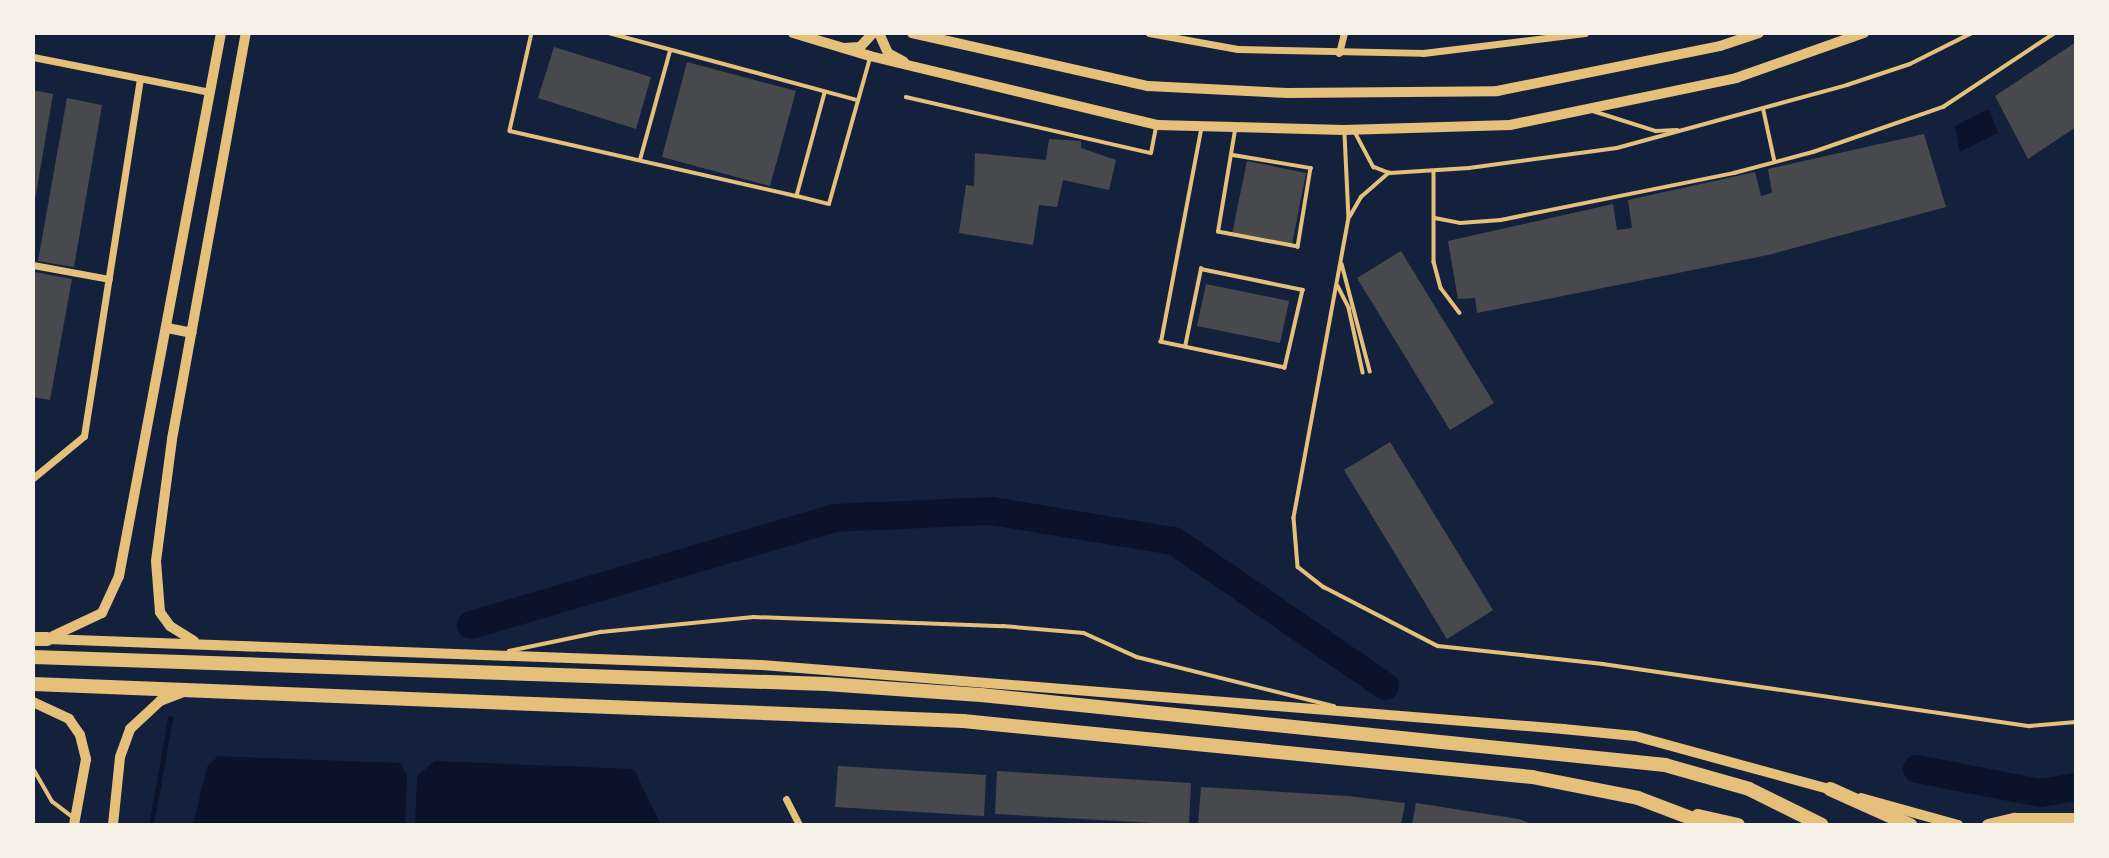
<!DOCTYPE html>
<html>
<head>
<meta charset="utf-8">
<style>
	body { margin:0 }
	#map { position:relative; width:2109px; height:858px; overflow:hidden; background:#14213d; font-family:"Libre Baskerville",serif }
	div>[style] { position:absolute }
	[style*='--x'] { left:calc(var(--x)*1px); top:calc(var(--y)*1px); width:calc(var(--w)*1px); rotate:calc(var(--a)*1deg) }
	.water>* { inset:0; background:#0b132b }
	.stream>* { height:4.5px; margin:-2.25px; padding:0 2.25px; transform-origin:2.25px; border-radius:2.25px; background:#0b132b }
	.river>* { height:28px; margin:-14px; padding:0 14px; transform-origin:14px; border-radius:14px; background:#0b132b }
	.building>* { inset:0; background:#48494c }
	.service>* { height:3.5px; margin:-1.75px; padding:0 1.75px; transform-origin:1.75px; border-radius:1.75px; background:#e5c07b }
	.minor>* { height:7px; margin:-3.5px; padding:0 3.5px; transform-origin:3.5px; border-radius:3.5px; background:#e5c07b }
	.tertiary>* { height:10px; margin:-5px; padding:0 5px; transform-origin:5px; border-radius:5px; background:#e5c07b }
	.secondary>* { height:10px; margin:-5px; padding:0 5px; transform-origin:5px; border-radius:5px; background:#e5c07b }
	.trunk>* { height:12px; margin:-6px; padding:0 6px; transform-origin:6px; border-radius:6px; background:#e5c07b }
	.motorway>* { height:14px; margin:-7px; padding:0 7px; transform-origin:7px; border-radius:7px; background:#e5c07b }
	span { translate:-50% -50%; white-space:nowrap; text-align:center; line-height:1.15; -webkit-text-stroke:5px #f6f1e7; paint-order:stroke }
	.frame { position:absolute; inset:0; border:35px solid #f6f1e7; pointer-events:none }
</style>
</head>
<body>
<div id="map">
	<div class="water">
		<i style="clip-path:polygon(1989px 109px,1998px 133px,1960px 152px,1955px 126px)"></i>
		<i style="clip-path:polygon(218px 756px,400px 763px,407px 776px,405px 825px,193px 825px,207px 767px)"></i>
		<i style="clip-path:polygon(435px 761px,634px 769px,661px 825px,415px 825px,417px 776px)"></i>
	</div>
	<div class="stream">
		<i style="--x:151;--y:825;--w:108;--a:-79.8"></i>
	</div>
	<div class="river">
		<i style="--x:471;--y:625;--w:379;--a:-16.4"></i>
		<i style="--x:835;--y:518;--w:157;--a:-2.6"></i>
		<i style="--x:992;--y:511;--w:184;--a:9.4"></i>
		<i style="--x:1174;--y:541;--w:256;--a:34.5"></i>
		<i style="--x:1917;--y:769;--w:126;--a:11"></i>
		<i style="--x:2041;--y:793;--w:36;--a:-10"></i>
	</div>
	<div class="building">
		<i style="clip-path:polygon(2076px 42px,2076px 127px,2028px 159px,1995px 96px)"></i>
		<i style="clip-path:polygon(554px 47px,651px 77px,636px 129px,538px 98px)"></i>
		<i style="clip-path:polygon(687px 62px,796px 91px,770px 186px,662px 157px)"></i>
		<i style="clip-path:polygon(33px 90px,53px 94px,35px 200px,33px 200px)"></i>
		<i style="clip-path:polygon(67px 98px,102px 105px,74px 267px,38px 261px)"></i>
		<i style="clip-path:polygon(1924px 134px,1946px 207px,1768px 255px,1477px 313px,1475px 298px,1458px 299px,1448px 241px,1613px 204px,1617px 230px,1632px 228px,1628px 200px,1755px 172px,1761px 196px,1772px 193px,1768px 169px)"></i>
		<i style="clip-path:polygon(1049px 139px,1081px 141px,1081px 148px,1116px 160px,1109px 190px,1063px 180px,1057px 207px,1039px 205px,1033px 245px,959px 233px,966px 185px,974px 186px,975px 153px,1046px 160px)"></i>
		<i style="clip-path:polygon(1247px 161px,1306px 173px,1292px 244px,1232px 234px)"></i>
		<i style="clip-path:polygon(1401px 251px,1494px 403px,1450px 430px,1357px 278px)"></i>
		<i style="clip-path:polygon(35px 272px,72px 279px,50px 400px,33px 397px)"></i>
		<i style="clip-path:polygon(1206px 284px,1289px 301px,1280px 343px,1197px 326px)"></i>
		<i style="clip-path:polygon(1390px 442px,1493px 610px,1447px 639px,1344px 470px)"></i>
		<i style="clip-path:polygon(838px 766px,986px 775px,984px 816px,835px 807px)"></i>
		<i style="clip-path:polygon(997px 771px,1191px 783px,1189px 825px,995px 814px)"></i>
		<i style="clip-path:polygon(1201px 787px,1348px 796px,1405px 803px,1401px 825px,1198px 825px)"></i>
		<i style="clip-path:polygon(1416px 803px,1519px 819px,1534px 825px,1412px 825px)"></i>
	</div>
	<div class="service">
		<i style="--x:532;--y:33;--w:100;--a:102.7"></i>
		<i style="--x:510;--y:131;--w:294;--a:12.8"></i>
		<i style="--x:609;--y:33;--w:257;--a:15.1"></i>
		<i style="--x:825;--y:93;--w:107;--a:105.2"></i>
		<i style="--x:797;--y:196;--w:33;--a:14"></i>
		<i style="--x:829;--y:204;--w:152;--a:-74.3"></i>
		<i style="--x:906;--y:97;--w:251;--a:12.9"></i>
		<i style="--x:1151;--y:153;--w:26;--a:-79"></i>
		<i style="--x:1593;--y:111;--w:66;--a:17.6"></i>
		<i style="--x:1656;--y:131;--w:21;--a:-3"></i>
		<i style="--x:1764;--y:111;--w:52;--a:77.8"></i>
		<i style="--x:1355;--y:132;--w:40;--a:62"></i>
		<i style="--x:1374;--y:167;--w:17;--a:21"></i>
		<i style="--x:1390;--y:173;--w:79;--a:-3.6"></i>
		<i style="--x:1469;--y:168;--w:149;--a:-7.7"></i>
		<i style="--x:1617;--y:148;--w:238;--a:-15.3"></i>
		<i style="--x:1847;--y:85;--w:66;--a:-18.4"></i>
		<i style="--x:1910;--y:64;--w:69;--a:-26.6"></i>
		<i style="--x:1345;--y:134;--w:84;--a:87.3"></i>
		<i style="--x:1349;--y:218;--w:305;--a:100.4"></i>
		<i style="--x:1294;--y:518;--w:49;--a:85.3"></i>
		<i style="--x:1298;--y:567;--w:33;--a:38"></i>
		<i style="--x:1324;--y:587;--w:128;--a:27.4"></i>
		<i style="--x:1438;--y:646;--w:166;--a:6.2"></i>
		<i style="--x:1603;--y:664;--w:431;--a:8.3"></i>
		<i style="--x:2030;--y:726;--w:46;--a:-5"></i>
		<i style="--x:1233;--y:155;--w:79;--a:9.5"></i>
		<i style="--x:1311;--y:168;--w:80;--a:99.3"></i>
		<i style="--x:1298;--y:247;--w:81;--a:-169.4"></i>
		<i style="--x:1218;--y:232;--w:103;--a:-80.5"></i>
		<i style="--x:640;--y:160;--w:113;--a:-74.6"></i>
		<i style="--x:1434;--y:171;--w:91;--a:90"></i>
		<i style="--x:1434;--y:262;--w:27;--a:75"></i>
		<i style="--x:1441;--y:288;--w:31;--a:53"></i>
		<i style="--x:1350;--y:216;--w:22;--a:-60"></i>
		<i style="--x:1361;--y:197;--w:37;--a:-41"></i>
		<i style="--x:1435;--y:218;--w:25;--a:11"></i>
		<i style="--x:1460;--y:223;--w:41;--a:-4.2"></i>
		<i style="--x:1501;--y:220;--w:238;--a:-11.4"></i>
		<i style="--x:1734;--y:173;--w:82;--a:-14.9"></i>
		<i style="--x:1813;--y:152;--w:138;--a:-19.1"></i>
		<i style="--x:1943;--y:107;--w:134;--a:-33.5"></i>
		<i style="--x:1342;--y:264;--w:111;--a:75.3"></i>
		<i style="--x:1338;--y:286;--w:25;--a:63"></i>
		<i style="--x:1349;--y:308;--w:66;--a:77.7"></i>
		<i style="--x:1185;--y:347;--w:80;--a:-78.4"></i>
		<i style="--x:1201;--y:269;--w:104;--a:11.6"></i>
		<i style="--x:1303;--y:290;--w:80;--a:103"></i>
		<i style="--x:1285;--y:368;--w:127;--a:-168.2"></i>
		<i style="--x:1161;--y:342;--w:216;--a:-79.3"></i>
		<i style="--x:509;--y:651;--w:94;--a:-11.7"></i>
		<i style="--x:601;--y:632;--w:153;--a:-5.6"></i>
		<i style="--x:753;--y:617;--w:250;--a:2.1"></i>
		<i style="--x:1003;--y:626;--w:81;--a:4.9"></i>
		<i style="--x:1084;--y:633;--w:58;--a:24.4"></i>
		<i style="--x:1137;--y:657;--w:203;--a:14"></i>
		<i style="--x:33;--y:768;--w:39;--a:60"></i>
		<i style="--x:53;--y:802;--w:25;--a:37"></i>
	</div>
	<div class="minor">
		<i style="--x:1149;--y:33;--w:90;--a:10.2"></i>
		<i style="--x:1238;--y:49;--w:185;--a:1.2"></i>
		<i style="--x:1423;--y:53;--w:163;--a:-7"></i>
		<i style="--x:1339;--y:53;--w:21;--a:-76"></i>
		<i style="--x:33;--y:57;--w:179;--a:11.2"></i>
		<i style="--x:33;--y:265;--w:77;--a:10.4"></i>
		<i style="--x:33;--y:478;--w:66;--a:-39.5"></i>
		<i style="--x:84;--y:436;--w:361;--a:-81.1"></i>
		<i style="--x:786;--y:799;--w:29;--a:63"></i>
	</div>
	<div class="tertiary">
		<i style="--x:879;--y:33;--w:22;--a:66"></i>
		<i style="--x:888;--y:53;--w:18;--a:29"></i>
		<i style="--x:844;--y:48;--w:16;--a:-4"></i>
		<i style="--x:860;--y:47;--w:19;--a:-47"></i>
	</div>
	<div class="secondary">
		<i style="--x:793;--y:33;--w:80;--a:16.6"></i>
		<i style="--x:870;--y:56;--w:295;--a:13.5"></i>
		<i style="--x:1157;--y:125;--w:187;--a:1.5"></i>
		<i style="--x:1344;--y:130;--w:166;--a:-1.7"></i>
		<i style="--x:1510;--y:125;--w:231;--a:-11.7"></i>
		<i style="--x:1736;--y:78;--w:136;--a:-19.4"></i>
		<i style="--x:912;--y:33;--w:242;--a:12.7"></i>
		<i style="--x:1148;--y:86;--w:140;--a:2.9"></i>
		<i style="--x:1288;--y:93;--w:209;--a:-0.5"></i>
		<i style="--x:1497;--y:91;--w:227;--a:-11.4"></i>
		<i style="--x:1720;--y:46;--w:41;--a:-18.4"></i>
		<i style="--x:167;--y:328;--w:25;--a:11"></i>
		<i style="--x:53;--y:636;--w:54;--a:-25.1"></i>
		<i style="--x:102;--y:613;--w:41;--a:-65.3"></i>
		<i style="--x:119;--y:576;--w:552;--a:-79.36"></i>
		<i style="--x:47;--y:639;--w:714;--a:2.09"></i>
		<i style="--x:761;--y:665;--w:805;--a:4.56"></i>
		<i style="--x:1563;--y:729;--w:72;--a:5.6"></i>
		<i style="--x:1635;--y:736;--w:208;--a:15.3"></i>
		<i style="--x:194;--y:641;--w:28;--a:-148"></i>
		<i style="--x:170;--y:626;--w:17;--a:-126"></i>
		<i style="--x:160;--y:612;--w:51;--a:-94.5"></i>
		<i style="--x:156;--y:561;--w:123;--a:-82.5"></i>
		<i style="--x:172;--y:439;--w:413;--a:-79.7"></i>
		<i style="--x:33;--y:702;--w:40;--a:25"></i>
		<i style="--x:69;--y:719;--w:19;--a:55"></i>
		<i style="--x:80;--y:735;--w:25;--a:76"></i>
		<i style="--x:86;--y:759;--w:67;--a:100.3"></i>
		<i style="--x:1861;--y:798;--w:101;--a:15.6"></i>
		<i style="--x:113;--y:825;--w:68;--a:-84.1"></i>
		<i style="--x:120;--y:757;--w:30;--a:-70"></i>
		<i style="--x:130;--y:729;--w:41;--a:-43"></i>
		<i style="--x:160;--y:701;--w:25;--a:-21"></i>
	</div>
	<div class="trunk">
		<i style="--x:1988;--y:825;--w:28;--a:-13"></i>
		<i style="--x:2015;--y:819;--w:61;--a:0"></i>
	</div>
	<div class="motorway">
		<i style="--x:33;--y:639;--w:14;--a:0"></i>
		<i style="--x:33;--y:657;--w:793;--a:1.95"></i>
		<i style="--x:826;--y:684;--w:155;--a:4.1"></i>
		<i style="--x:981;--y:695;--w:688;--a:5.84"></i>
		<i style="--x:1665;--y:765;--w:87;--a:15.9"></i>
		<i style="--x:1749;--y:789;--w:81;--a:26.3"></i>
		<i style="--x:33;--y:684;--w:931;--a:2.28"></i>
		<i style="--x:963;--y:721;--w:572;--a:5.62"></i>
		<i style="--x:1532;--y:777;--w:108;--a:11.2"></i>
		<i style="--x:1638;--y:798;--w:76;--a:20.8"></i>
		<i style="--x:1830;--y:789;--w:88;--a:24.2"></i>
		<i style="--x:1698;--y:816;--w:41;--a:12.7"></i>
	</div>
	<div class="frame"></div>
</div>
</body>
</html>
